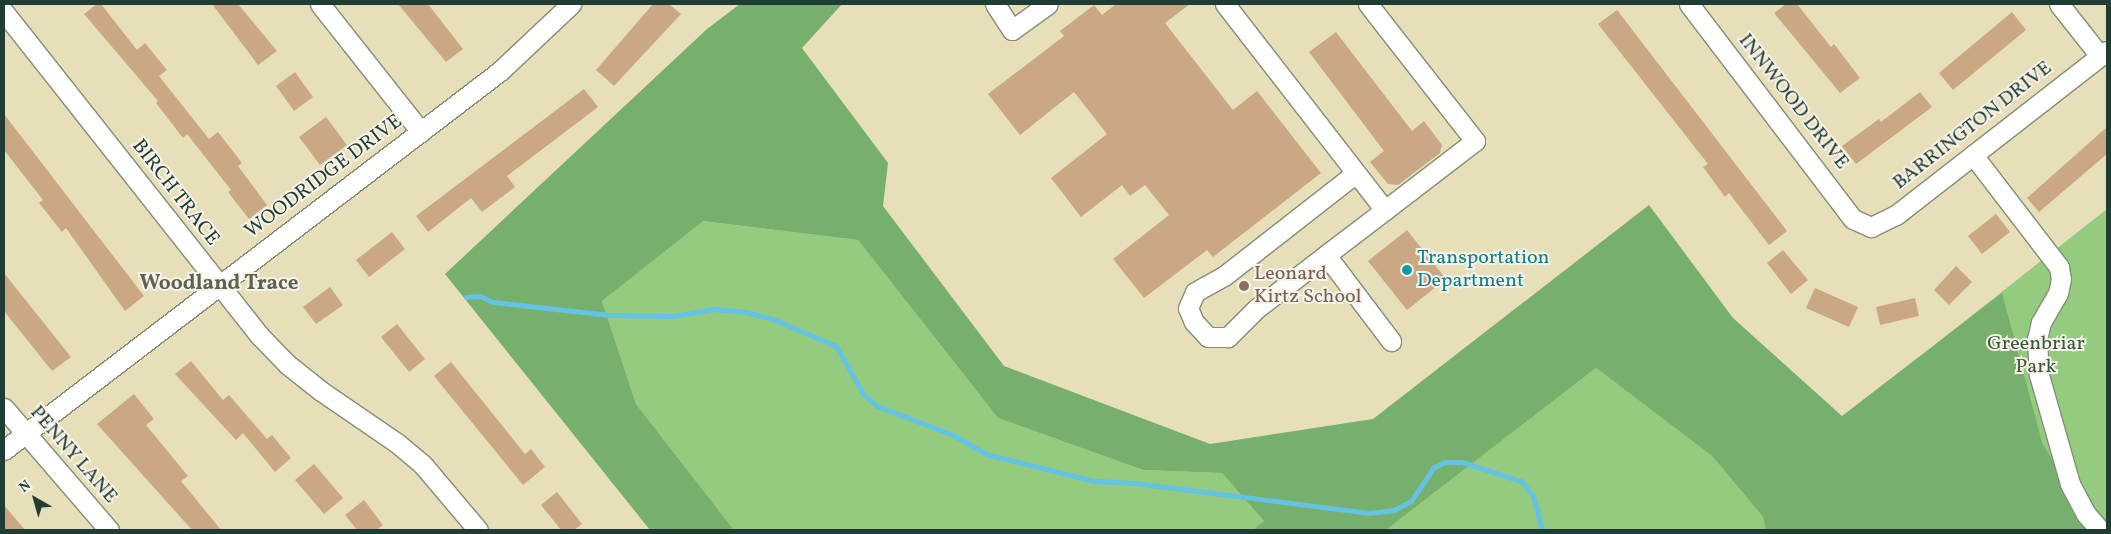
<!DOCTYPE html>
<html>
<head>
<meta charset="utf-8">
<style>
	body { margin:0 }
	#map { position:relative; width:2111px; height:534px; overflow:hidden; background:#e7dfb9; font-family:Vollkorn,serif }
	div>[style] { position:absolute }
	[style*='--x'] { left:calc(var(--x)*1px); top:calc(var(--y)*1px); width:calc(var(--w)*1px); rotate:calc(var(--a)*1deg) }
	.green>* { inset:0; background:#94cb7e }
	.forest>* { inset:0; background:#77af6d }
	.stream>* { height:5px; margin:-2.5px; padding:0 2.5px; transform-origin:2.5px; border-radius:2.5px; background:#64c2e2 }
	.building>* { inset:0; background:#cba884 }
	.roads { filter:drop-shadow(1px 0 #838e76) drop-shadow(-1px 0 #838e76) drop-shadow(0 1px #838e76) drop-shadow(0 -1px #838e76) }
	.minor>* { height:19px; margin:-9.5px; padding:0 9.5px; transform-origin:9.5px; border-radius:9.5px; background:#fff }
	.dots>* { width:14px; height:14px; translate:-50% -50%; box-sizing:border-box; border:2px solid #f7f3e8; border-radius:50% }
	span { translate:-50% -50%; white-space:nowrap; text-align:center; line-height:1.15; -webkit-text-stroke:4px #f7f3e8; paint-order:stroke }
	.street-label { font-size:20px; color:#1f3d34 }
	.culture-label { font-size:20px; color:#0d838f }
	.left { translate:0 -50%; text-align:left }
	.education-label { font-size:20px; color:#785e54 }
	.park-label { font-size:20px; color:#365943 }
	.neighbourhood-label { font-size:21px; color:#5b6250; font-weight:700 }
	.frame { position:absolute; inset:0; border:5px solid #1f3d34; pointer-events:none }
	.north { position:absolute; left:10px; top:474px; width:50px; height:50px; -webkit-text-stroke:4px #f7f3e8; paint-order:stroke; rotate:322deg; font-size:14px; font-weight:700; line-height:20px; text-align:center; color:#1f3d34 }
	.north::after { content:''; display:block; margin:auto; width:18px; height:22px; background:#1f3d34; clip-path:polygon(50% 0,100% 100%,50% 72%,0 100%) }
</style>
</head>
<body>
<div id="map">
	<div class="green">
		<i style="clip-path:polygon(2107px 209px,2107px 530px,1937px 343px)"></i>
		<i style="clip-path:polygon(702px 221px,858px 240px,998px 418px,1143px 470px,1222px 473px,1265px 522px,1253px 530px,734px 530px,636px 404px,602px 301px)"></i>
		<i style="clip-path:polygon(1596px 368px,1712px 456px,1763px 517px,1766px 530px,1386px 530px)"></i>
	</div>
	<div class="forest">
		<i style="clip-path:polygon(740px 4px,842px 4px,802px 48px,888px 163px,883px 206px,1004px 366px,1210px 444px,1373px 419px,1649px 205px,1733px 318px,1842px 416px,2002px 293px,2042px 442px,2092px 530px,1766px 530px,1763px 517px,1712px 456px,1596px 368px,1386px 530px,1253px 530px,1264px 521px,1222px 473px,1143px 470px,998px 418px,858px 240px,703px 221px,602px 301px,636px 404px,734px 530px,650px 530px,445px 274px,707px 29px)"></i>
	</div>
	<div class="stream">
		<i style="--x:466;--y:297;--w:14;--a:-4"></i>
		<i style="--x:480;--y:296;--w:14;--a:25"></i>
		<i style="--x:493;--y:302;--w:117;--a:6.4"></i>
		<i style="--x:609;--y:315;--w:65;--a:0.9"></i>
		<i style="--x:674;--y:316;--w:40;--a:-10"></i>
		<i style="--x:713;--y:309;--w:33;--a:5"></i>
		<i style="--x:746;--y:312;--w:30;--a:15"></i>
		<i style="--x:775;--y:320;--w:66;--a:23.1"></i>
		<i style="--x:836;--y:346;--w:56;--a:60.3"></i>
		<i style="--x:864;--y:395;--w:17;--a:40"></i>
		<i style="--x:877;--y:406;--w:81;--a:20.9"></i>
		<i style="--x:953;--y:435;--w:38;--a:30"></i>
		<i style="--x:986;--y:454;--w:111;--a:14"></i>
		<i style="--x:1094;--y:481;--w:41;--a:2.8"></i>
		<i style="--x:1135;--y:483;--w:236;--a:7.3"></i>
		<i style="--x:1369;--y:513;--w:25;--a:-7"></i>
		<i style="--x:1394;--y:510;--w:19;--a:-28"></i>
		<i style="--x:1411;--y:501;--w:40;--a:-56"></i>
		<i style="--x:1433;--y:468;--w:13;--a:-27"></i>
		<i style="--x:1445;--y:462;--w:17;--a:0"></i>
		<i style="--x:1462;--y:462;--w:62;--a:17.9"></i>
		<i style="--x:1521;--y:481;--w:19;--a:51"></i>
		<i style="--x:1533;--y:496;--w:35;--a:75"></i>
	</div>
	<div class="building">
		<i style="clip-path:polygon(97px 4px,101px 4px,137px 50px,145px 43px,167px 70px,159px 76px,209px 139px,218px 132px,242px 163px,238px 166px,267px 205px,249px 219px,228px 192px,231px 190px,187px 134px,183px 138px,156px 103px,158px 101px,84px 14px)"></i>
		<i style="clip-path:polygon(212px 4px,238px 4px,277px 51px,258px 65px)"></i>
		<i style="clip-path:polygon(398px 4px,428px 4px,463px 49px,446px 62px)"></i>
		<i style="clip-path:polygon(653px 4px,669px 4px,681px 14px,614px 86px,596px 70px)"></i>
		<i style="clip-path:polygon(1116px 4px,1190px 4px,1165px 23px,1233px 110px,1257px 91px,1321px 173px,1213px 257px,1207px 250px,1144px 298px,1113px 259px,1169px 215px,1145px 185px,1130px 196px,1122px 185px,1081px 217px,1051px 178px,1107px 134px,1074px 92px,1020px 135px,988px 94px,1064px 36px,1060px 31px,1094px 5px,1102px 15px)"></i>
		<i style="clip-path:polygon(1786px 4px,1797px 4px,1831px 47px,1834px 44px,1860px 78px,1840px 93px,1774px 13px)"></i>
		<i style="clip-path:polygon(1617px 10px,1787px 231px,1769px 245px,1729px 193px,1725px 197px,1703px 167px,1708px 164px,1598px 24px)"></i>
		<i style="clip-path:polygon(2012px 12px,2026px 30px,1953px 90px,1939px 73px)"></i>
		<i style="clip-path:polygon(1336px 32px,1412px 131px,1424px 121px,1442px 145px,1440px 153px,1398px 185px,1388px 184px,1370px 162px,1384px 151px,1309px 52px)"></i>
		<i style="clip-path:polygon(295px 72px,313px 97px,294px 111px,276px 86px)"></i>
		<i style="clip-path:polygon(584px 89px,598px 107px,507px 176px,515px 187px,482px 212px,471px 198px,428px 232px,416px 216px)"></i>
		<i style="clip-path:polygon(1920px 92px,1932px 107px,1856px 164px,1842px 146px,1879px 119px,1881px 122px)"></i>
		<i style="clip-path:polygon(4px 114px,144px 296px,125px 311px,66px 228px,62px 232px,39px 203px,43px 200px,4px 150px)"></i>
		<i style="clip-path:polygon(326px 117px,347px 145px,320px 165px,299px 137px)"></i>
		<i style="clip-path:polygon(2107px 127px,2107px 154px,2039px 212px,2027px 198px)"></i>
		<i style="clip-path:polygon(1996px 214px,2010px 232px,1982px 254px,1968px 236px)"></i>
		<i style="clip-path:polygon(1407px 230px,1446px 279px,1407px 310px,1368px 261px)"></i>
		<i style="clip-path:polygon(392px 232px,405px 249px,369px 277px,356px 260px)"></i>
		<i style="clip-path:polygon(1783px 250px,1808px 280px,1791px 294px,1767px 263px)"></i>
		<i style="clip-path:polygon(1956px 266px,1972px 282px,1949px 305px,1934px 290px)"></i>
		<i style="clip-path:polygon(4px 273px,71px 357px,52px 371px,4px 311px)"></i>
		<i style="clip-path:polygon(330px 287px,343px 305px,316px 324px,303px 307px)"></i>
		<i style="clip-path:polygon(1815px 288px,1858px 307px,1849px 327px,1806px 308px)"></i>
		<i style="clip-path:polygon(1915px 298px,1919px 316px,1880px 325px,1876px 307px)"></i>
		<i style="clip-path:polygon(397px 324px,425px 359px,409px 372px,381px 337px)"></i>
		<i style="clip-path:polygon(191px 361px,223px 400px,229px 395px,267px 439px,272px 435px,291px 458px,275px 472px,243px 433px,236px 440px,175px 374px)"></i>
		<i style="clip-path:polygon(451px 362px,525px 454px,531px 449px,545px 467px,523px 485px,434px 376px)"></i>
		<i style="clip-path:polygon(134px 394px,154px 419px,146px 425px,188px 476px,181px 481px,221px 530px,192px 530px,97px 424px)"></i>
		<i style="clip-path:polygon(314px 464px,343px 498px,324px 514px,295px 480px)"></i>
		<i style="clip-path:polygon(557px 492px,582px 524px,574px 530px,561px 530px,541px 505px)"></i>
		<i style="clip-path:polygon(364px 500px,383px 525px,376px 530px,357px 530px,345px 515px)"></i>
		<i style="clip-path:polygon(4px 505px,25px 530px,4px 530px)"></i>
	</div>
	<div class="roads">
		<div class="minor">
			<i style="--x:320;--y:4;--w:163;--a:51.7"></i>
			<i style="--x:995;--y:4;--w:31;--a:57"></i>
			<i style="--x:1012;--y:30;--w:44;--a:-35.8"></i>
			<i style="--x:1225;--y:4;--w:261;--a:52.2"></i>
			<i style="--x:1385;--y:210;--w:74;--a:142.7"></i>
			<i style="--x:1326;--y:255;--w:108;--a:52.9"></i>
			<i style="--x:1368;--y:4;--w:174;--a:52"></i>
			<i style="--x:1475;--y:141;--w:113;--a:142.5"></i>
			<i style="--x:1689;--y:4;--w:270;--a:52.7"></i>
			<i style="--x:1853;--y:219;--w:20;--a:24"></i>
			<i style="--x:1871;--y:227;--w:28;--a:-26"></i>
			<i style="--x:1896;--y:215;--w:267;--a:-37.9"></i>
			<i style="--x:2059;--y:4;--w:66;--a:51.7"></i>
			<i style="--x:4;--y:12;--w:412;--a:51.7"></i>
			<i style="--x:259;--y:335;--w:40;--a:46"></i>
			<i style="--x:287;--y:364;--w:43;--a:38.5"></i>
			<i style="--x:321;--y:391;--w:92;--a:34.4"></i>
			<i style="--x:397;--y:443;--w:34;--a:40"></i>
			<i style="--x:423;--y:465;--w:85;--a:49.8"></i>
			<i style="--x:1973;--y:155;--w:141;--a:52.5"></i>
			<i style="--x:2059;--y:267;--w:12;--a:81"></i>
			<i style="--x:2061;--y:279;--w:14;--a:102"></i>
			<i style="--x:2058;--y:293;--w:34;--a:120"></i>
			<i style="--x:2041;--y:322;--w:17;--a:103"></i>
			<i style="--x:2037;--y:339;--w:36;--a:87"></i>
			<i style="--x:2039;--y:375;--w:113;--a:74.1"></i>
			<i style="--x:2070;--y:484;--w:34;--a:62"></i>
			<i style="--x:2086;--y:514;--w:21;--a:49"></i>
			<i style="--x:1326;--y:255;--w:88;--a:142.4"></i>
			<i style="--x:1256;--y:309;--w:40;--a:135"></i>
			<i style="--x:1228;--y:337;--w:20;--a:180"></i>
			<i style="--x:1208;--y:337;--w:21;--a:-133"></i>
			<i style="--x:1194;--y:322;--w:15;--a:-113"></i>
			<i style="--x:1188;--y:308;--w:17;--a:-66"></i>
			<i style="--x:1195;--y:292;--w:33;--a:-29"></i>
			<i style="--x:1224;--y:276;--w:167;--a:-38"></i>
			<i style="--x:4;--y:408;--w:161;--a:49.3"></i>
			<i style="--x:4;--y:450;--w:624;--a:-37.38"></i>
			<i style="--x:500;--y:71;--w:98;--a:-43.3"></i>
		</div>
	</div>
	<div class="dots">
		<i style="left:1407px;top:270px;background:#0f9aa8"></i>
		<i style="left:1244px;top:286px;background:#8d6e63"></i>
	</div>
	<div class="street-label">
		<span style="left:1793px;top:102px;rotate:52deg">INNWOOD DRIVE</span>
		<span style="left:1973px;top:126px;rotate:-38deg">BARRINGTON DRIVE</span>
		<span style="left:324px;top:177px;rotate:-37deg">WOODRIDGE DRIVE</span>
		<span style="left:175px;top:193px;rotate:52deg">BIRCH TRACE</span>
		<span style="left:73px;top:455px;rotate:49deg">PENNY LANE</span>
	</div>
	<div class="culture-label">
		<span class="left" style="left:1417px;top:270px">Transportation<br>Department</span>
	</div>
	<div class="education-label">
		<span class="left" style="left:1254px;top:286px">Leonard<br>Kirtz School</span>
	</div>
	<div class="park-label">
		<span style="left:2036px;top:356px">Greenbriar<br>Park</span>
	</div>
	<div class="neighbourhood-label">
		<span style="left:219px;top:284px">Woodland Trace</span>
	</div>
	<div class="frame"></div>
	<div class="north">N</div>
</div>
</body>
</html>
